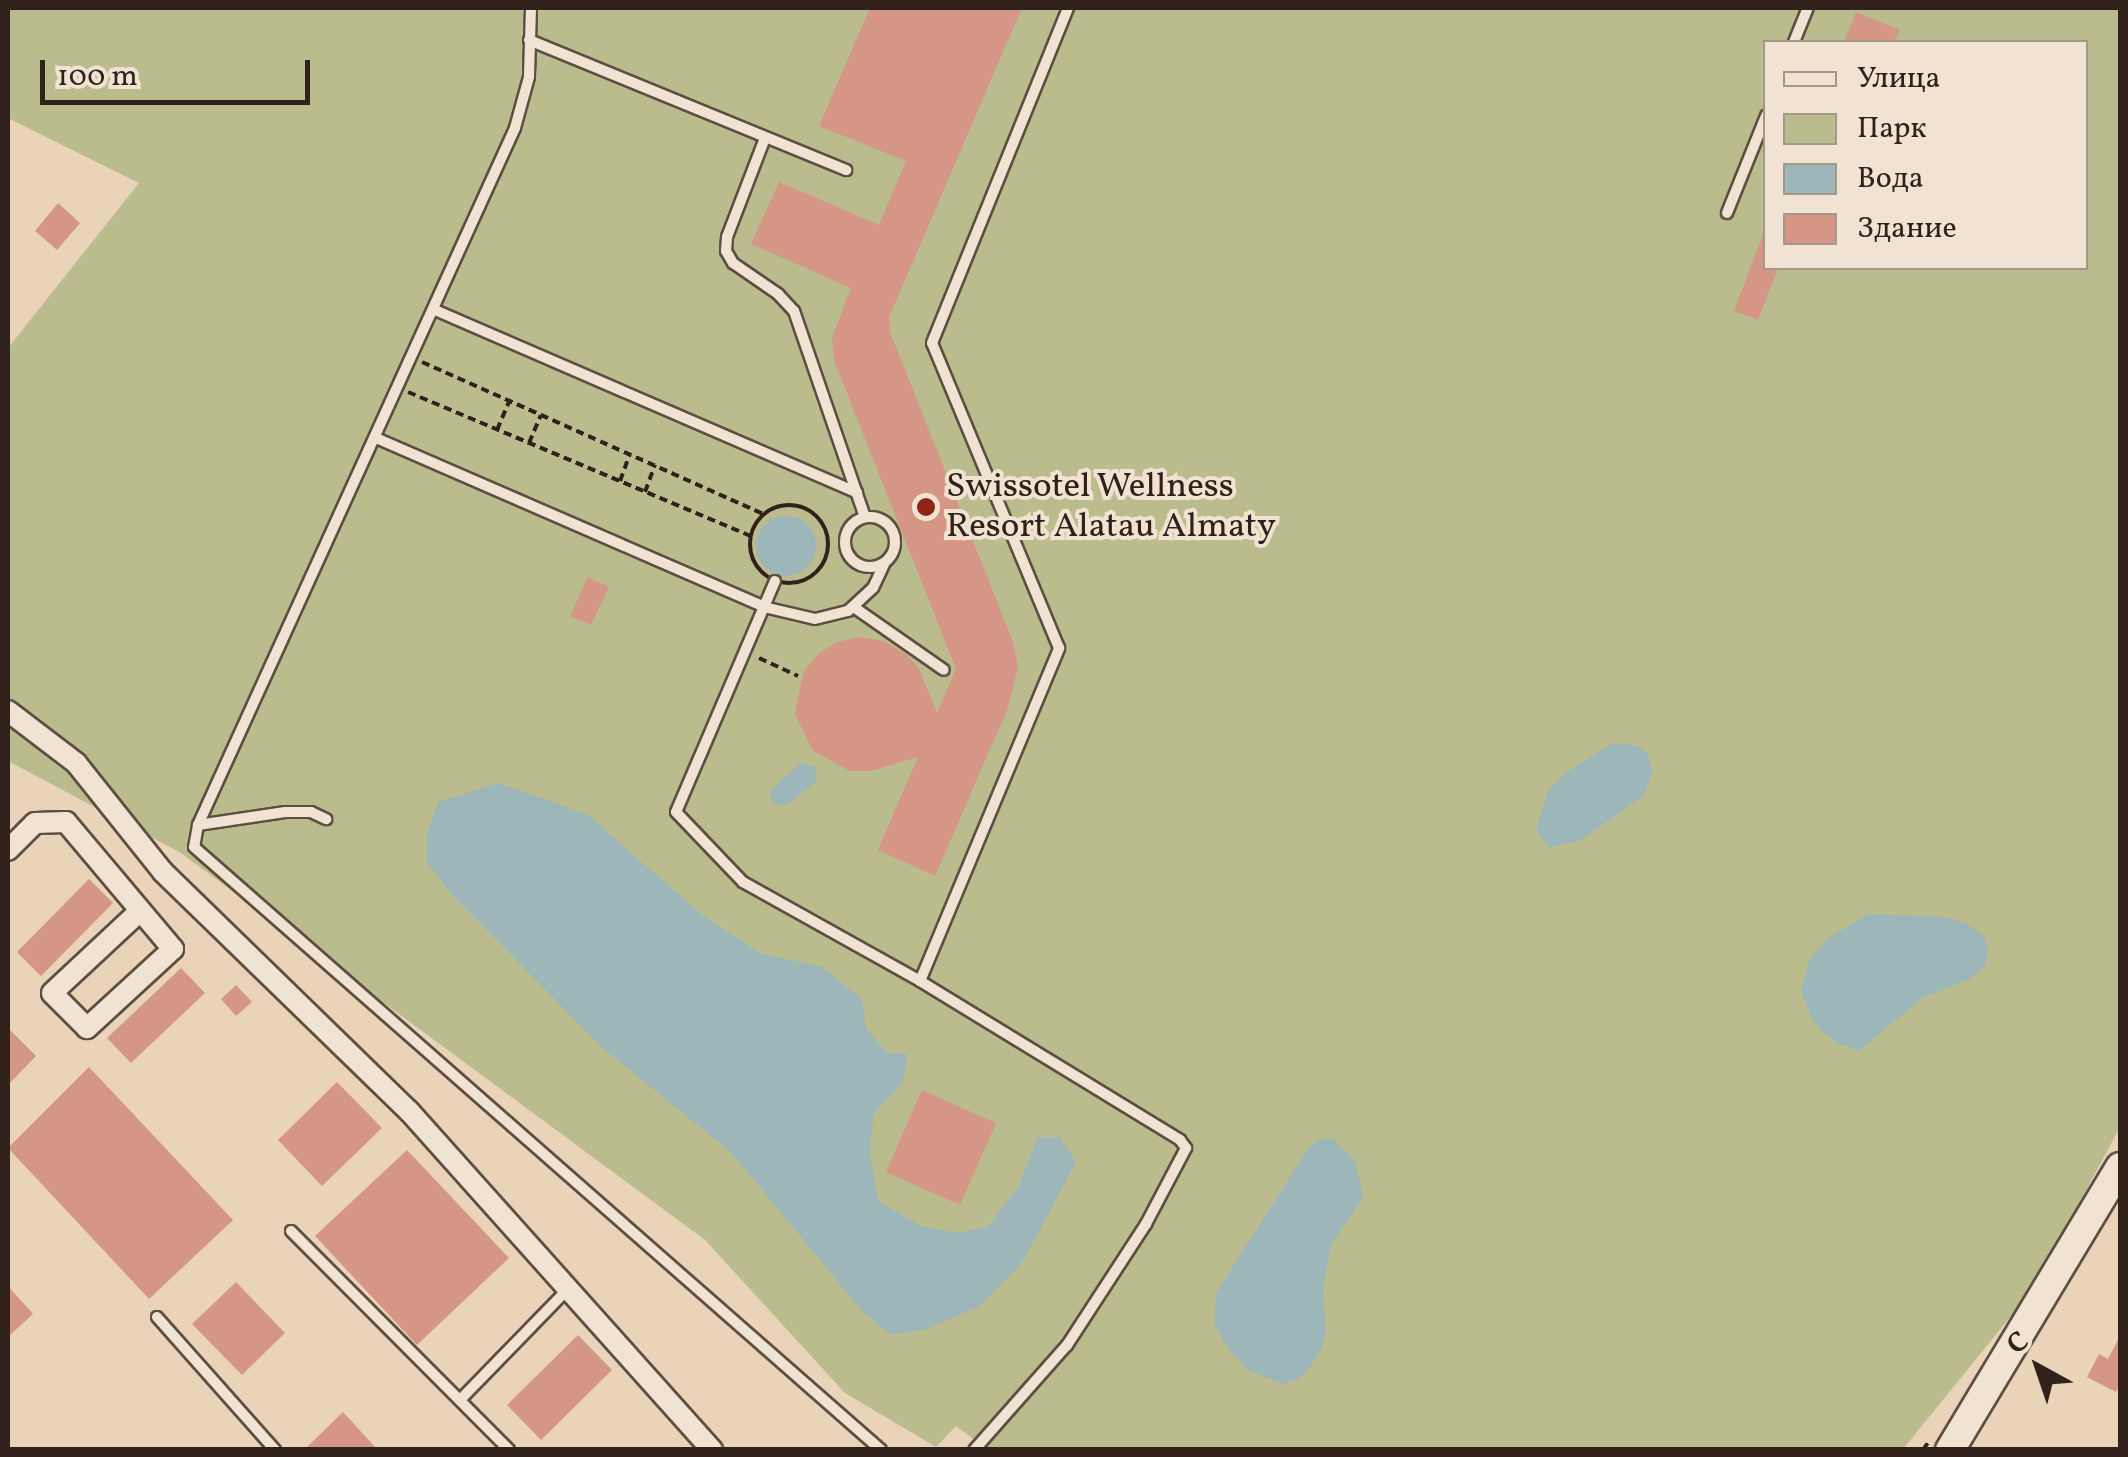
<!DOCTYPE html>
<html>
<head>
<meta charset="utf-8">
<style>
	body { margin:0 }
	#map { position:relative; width:2128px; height:1457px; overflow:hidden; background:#e9d4b9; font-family:Vollkorn,serif }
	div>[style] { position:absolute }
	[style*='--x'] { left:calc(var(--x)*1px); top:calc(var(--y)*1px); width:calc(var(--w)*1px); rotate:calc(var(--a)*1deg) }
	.green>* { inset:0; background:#babc8d }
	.water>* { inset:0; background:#9cb6ba }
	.round { border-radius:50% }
	.building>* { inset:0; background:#d59686 }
	.path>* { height:4px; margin-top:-2px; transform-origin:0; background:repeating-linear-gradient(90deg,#30221b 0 8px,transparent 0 13px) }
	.path>.ring { margin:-2px; padding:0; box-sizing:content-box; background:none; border:4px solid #30221b; border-radius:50% }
	.roads { filter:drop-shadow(2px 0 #5e4e42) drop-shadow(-2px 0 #5e4e42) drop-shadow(0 2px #5e4e42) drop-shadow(0 -2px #5e4e42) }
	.lane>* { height:10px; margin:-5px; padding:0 5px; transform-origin:5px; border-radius:5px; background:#f1e3d2 }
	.lane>.ring { margin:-5px; padding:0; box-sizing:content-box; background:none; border:10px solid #f1e3d2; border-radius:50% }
	.street>* { height:20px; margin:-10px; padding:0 10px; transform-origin:10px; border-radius:10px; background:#f1e3d2 }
	.secondary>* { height:28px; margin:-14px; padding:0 14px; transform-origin:14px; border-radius:14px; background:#f1e3d2 }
	.dots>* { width:28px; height:28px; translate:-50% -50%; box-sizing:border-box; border:5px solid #f1e3d2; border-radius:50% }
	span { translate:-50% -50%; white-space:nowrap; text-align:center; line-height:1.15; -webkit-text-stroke:8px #f1e3d2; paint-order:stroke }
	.poi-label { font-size:35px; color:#30221b }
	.left { translate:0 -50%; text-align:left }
	.frame { position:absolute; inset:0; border:10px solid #30221b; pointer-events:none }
	.legend { position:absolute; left:1763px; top:40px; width:325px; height:230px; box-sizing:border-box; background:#f1e3d2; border:2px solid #a49689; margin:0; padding:12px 18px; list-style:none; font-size:30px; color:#30221b }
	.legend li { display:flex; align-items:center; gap:20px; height:50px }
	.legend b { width:50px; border:2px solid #a49689 }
	.north { position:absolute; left:1988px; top:1317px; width:100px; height:100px; -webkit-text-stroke:8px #f1e3d2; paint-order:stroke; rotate:320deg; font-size:28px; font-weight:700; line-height:40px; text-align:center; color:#30221b }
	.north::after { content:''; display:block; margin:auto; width:35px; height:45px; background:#30221b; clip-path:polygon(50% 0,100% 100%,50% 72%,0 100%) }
	.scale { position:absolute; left:40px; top:60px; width:270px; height:45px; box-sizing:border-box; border:5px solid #30221b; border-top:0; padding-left:12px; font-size:30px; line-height:35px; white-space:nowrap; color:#30221b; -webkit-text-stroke:8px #f1e3d2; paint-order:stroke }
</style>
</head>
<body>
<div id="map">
	<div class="green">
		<i style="clip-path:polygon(evenodd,8px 8px,2120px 8px,2120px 1127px,2033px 1289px,1903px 1449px,988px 1450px,956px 1426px,936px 1447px,845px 1393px,705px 1240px,181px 853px,8px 761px,8px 348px,139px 183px,8px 118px,8px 8px,1766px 42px,2086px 42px,2086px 268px,1766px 268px,1766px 42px)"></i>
	</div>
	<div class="water">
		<i class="round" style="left:756px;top:516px;width:60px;height:60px"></i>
		<i style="clip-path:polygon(1623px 743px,1638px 746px,1648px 754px,1652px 773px,1644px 795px,1581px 840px,1549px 848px,1536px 830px,1548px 791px,1564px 774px,1609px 745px)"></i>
		<i style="clip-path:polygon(801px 763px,815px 767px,816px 782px,787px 805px,773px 804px,770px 791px)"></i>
		<i style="clip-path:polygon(499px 783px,588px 815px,701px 914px,760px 953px,822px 967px,861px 998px,866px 1028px,887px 1053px,907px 1054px,903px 1082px,873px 1115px,870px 1154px,878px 1201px,921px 1226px,959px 1233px,989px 1226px,1019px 1185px,1038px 1137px,1060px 1137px,1076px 1162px,1023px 1261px,980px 1306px,926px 1329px,891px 1335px,862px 1311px,731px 1152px,605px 1050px,452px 895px,427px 862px,427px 834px,438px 802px)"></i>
		<i style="clip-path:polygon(1869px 914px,1944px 917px,1965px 923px,1984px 936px,1988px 949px,1985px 966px,1970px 979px,1922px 998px,1859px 1051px,1837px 1043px,1822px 1031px,1811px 1018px,1801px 990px,1810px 959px,1828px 938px)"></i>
		<i style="clip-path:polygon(1333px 1139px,1355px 1161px,1363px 1197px,1331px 1245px,1323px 1290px,1326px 1329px,1322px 1347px,1309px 1369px,1298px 1379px,1282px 1384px,1246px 1369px,1226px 1345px,1214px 1323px,1216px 1293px,1308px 1149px,1318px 1140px)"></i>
	</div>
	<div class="building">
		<i style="clip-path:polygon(870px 8px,1022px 8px,889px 317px,890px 332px,1013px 642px,1018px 666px,1008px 708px,935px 876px,878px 850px,918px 757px,871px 771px,850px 771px,813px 751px,795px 714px,803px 673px,818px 654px,837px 642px,860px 637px,883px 641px,906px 654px,919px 669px,937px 713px,956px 669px,834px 360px,832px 338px,851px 288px,751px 244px,779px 182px,879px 225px,906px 161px,819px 126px)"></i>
		<i style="clip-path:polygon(1856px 12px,1900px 30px,1894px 42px,1844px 42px)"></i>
		<i style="clip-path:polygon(58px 203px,80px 223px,57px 250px,35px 231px)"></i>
		<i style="clip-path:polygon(1764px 232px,1766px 268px,1778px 268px,1758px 320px,1734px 311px)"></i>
		<i style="clip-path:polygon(588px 577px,609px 587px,591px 625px,570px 616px)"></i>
		<i style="clip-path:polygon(89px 879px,113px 903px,41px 976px,17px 952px)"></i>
		<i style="clip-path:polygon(181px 968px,205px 993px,131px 1063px,107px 1038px)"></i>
		<i style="clip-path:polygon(236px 985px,252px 1002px,236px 1016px,221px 999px)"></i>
		<i style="clip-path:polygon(8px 1028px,36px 1056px,8px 1085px)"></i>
		<i style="clip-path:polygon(89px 1067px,233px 1220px,149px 1299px,8px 1148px)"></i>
		<i style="clip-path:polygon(337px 1082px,382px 1128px,322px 1186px,278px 1140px)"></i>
		<i style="clip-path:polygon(922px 1090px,996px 1123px,960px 1205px,886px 1172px)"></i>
		<i style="clip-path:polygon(407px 1150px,509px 1258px,417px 1345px,315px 1236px)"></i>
		<i style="clip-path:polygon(236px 1282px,285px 1333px,242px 1375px,192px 1324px)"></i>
		<i style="clip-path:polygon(8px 1286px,33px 1314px,8px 1337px)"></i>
		<i style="clip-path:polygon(578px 1335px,612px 1370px,541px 1440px,507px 1405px)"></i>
		<i style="clip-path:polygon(2120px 1336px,2120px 1384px,2116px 1392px,2087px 1377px,2099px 1354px,2108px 1359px)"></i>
		<i style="clip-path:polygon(343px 1412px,378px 1450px,304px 1450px)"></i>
	</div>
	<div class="path">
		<i style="--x:422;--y:362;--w:374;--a:24"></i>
		<i style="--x:408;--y:392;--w:371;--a:22.8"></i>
		<i style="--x:497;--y:430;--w:30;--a:-67"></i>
		<i style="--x:529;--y:443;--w:30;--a:-67"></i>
		<i style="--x:620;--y:481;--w:29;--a:-70"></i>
		<i style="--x:645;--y:492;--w:29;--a:-70"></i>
		<i class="ring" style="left:750px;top:505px;width:74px;height:74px"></i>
		<i style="--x:759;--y:658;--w:43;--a:24.8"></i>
		<i style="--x:1923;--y:1450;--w:11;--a:-56"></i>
	</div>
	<div class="roads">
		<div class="lane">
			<i style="--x:531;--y:8;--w:69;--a:91.7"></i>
			<i style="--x:529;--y:77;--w:53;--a:105.4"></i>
			<i style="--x:515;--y:128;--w:766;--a:114.46"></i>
			<i style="--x:198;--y:825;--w:22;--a:100"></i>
			<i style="--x:194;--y:847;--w:914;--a:41.27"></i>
			<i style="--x:529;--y:40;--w:343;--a:22.3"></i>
			<i style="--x:1794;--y:42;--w:37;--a:-68"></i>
			<i style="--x:765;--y:138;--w:106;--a:111"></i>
			<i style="--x:727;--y:237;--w:14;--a:94"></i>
			<i style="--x:726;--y:251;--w:14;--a:60"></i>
			<i style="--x:733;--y:263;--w:55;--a:34.6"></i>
			<i style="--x:778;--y:294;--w:23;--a:47"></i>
			<i style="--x:794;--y:311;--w:218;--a:71"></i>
			<i style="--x:1727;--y:213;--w:105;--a:-68.1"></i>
			<i style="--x:435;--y:310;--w:460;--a:23.4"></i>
			<i style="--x:376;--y:438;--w:423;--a:23.5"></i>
			<i style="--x:764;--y:607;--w:52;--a:13.2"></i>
			<i style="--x:815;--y:619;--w:34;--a:-14"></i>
			<i style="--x:848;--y:611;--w:34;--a:-43"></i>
			<i style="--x:873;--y:588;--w:26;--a:-65"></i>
			<i class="ring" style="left:845px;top:517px;width:40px;height:40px"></i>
			<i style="--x:775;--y:581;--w:251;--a:113.2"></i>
			<i style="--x:676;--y:812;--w:97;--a:46.3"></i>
			<i style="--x:743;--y:882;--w:203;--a:29.2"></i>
			<i style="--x:920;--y:981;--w:305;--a:31.4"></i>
			<i style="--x:1180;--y:1140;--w:10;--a:53"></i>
			<i style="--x:1186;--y:1148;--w:86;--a:117.8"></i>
			<i style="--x:1146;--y:1224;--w:145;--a:123.1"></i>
			<i style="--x:1067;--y:1345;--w:140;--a:131.5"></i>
			<i style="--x:855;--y:608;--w:108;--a:34.9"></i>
			<i style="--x:198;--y:825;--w:88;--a:-8.5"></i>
			<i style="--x:285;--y:812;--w:26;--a:0"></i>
			<i style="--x:311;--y:812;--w:17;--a:25"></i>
			<i style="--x:920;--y:981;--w:361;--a:-67.3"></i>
			<i style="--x:1059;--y:648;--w:330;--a:-112.6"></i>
			<i style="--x:932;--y:343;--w:362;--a:-67.9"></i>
			<i style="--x:291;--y:1231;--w:309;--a:45.1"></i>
			<i style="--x:157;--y:1317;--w:178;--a:48.4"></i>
			<i style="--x:460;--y:1400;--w:155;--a:-45.8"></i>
		</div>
		<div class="street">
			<i style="--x:8;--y:711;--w:86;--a:37.4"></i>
			<i style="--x:76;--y:763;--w:139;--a:51.4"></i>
			<i style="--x:163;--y:872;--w:343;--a:44.2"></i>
			<i style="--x:409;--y:1111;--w:455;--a:48.2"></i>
			<i style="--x:8;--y:850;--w:38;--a:-45"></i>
			<i style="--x:35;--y:823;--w:31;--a:-2"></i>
			<i style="--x:66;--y:822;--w:166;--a:49.9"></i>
			<i style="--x:173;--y:949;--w:117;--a:137.4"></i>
			<i style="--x:87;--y:1028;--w:49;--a:-135"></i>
			<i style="--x:52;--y:993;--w:120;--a:-43"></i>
		</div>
		<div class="secondary">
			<i style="--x:1950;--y:1450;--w:330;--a:-59"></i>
		</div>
	</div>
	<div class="dots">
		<i style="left:926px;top:507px;background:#8f2418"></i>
	</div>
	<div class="poi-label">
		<span class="left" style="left:946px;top:507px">Swissotel Wellness<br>Resort Alatau Almaty</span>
	</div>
	<div class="frame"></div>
	<ul class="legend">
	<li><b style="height:12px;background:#f1e3d2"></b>Улица</li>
	<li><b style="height:28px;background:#babc8d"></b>Парк</li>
	<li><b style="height:28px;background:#9cb6ba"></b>Вода</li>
	<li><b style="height:28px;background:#d59686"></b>Здание</li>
	</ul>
	<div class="north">С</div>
	<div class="scale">100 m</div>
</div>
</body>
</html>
